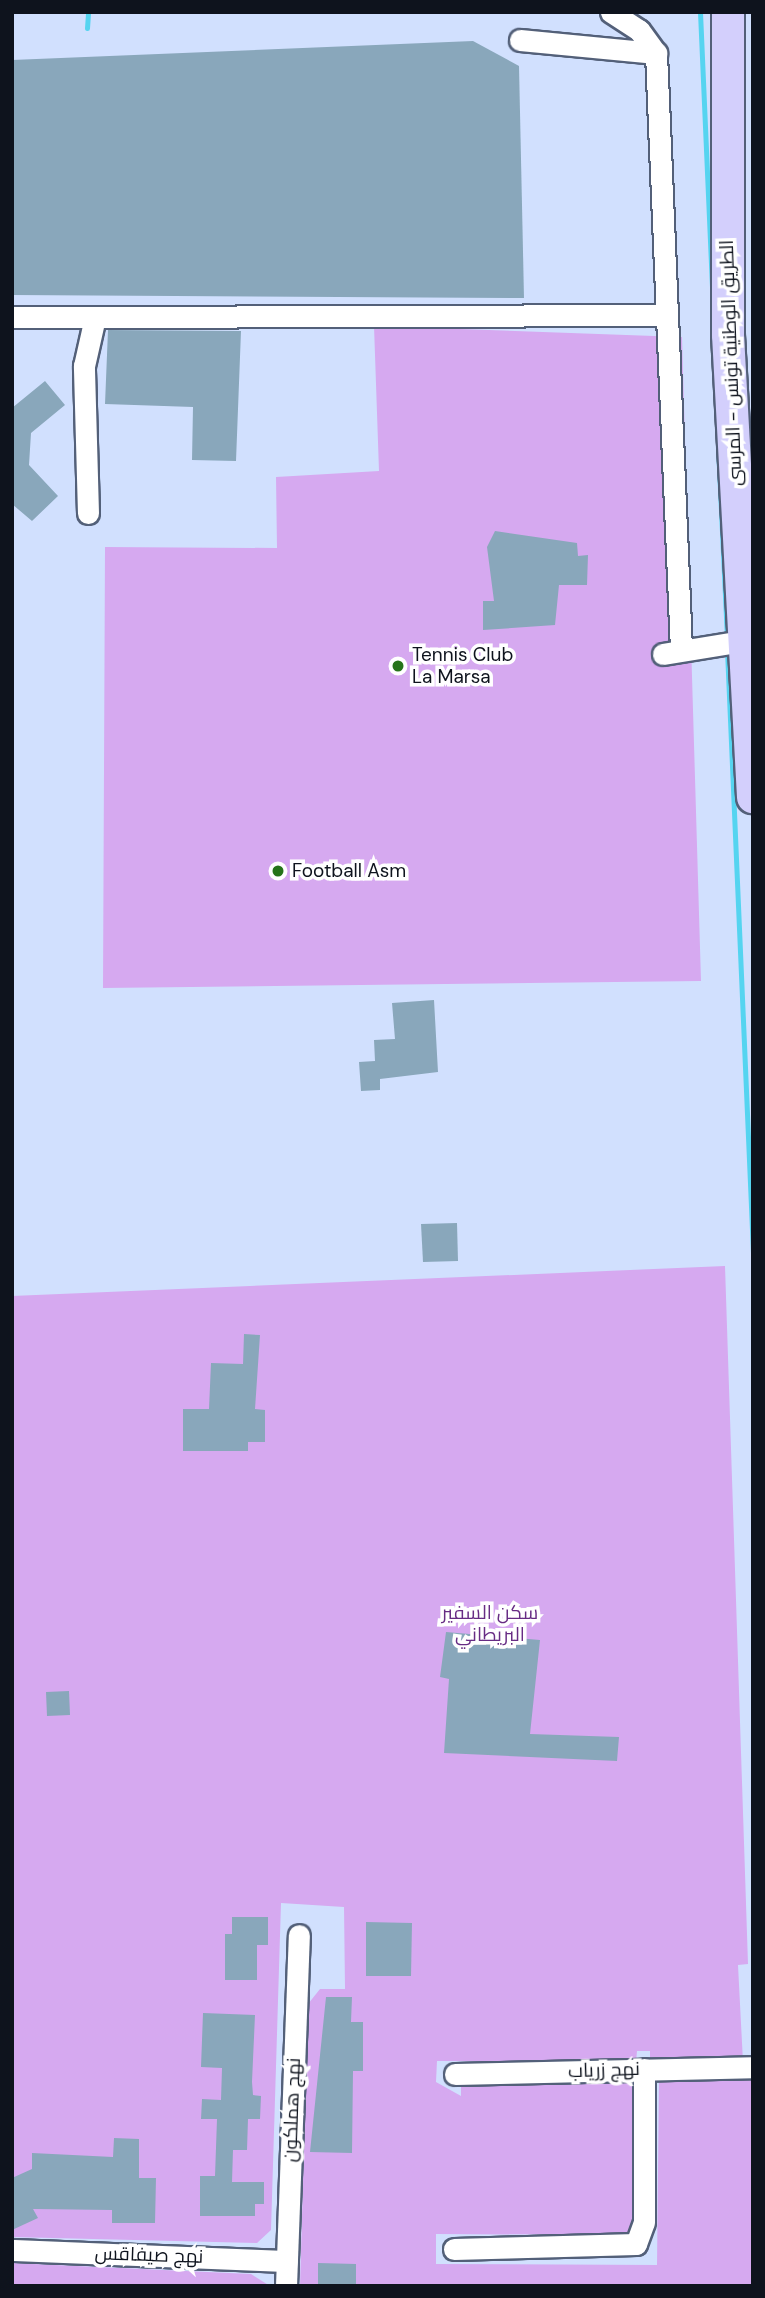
<!DOCTYPE html>
<html>
<head>
<meta charset="utf-8">
<style>
	body { margin:0 }
	#map { position:relative; width:765px; height:2298px; overflow:hidden; background:#d1e0fe; font-family:"DM Sans",Cairo,sans-serif }
	div>[style] { position:absolute }
	[style*='--x'] { left:calc(var(--x)*1px); top:calc(var(--y)*1px); width:calc(var(--w)*1px); rotate:calc(var(--a)*1deg) }
	.green>* { inset:0; background:#d6a9f0 }
	.stream>* { height:5px; margin:-2.5px; padding:0 2.5px; transform-origin:2.5px; border-radius:2.5px; background:#55d4f0 }
	.building>* { inset:0; background:#89a7bb }
	.roads { filter:drop-shadow(2px 0 #536079) drop-shadow(-2px 0 #536079) drop-shadow(0 2px #536079) drop-shadow(0 -2px #536079) }
	.minor>* { height:21px; margin:-10.5px; padding:0 10.5px; transform-origin:10.5px; border-radius:10.5px; background:#fff }
	.highway>* { height:32px; margin:-16px; padding:0 16px; transform-origin:16px; border-radius:16px; background:#d3cffc }
	.dots>* { width:19px; height:19px; translate:-50% -50%; box-sizing:border-box; border:4px solid #fff; border-radius:50% }
	span { translate:-50% -50%; white-space:nowrap; text-align:center; line-height:1.15; -webkit-text-stroke:7px #fff; paint-order:stroke }
	.street-label { font-size:19px; color:#0e131d }
	.poi-label { font-size:19px; color:#0e131d }
	.left { translate:0 -50%; text-align:left }
	.park-label { font-size:19px; color:#672c84 }
	.frame { position:absolute; inset:0; border:14px solid #0e131d; pointer-events:none }
</style>
</head>
<body>
<div id="map">
	<div class="green">
		<i style="clip-path:polygon(374px 326px,682px 337px,701px 981px,103px 988px,105px 547px,277px 548px,276px 477px,379px 471px)"></i>
		<i style="clip-path:polygon(725px 1266px,748px 1964px,738px 1965px,743px 2062px,650px 2060px,650px 2051px,637px 2051px,636px 2062px,437px 2061px,436px 2082px,461px 2096px,461px 2082px,634px 2082px,633px 2235px,436px 2234px,436px 2264px,657px 2265px,659px 2078px,753px 2079px,753px 2286px,300px 2286px,308px 2004px,320px 1989px,345px 1989px,344px 1907px,281px 1903px,271px 2230px,257px 2243px,12px 2237px,12px 1296px)"></i>
		<i style="clip-path:polygon(12px 2263px,251px 2274px,270px 2286px,12px 2286px)"></i>
	</div>
	<div class="stream">
		<i style="--x:700;--y:12;--w:299;--a:87.5"></i>
		<i style="--x:87;--y:28;--w:16;--a:-86"></i>
		<i style="--x:718;--y:447;--w:193;--a:87.3"></i>
		<i style="--x:727;--y:650;--w:603;--a:87.53"></i>
	</div>
	<div class="building">
		<i style="clip-path:polygon(473px 41px,519px 66px,524px 298px,12px 295px,12px 60px)"></i>
		<i style="clip-path:polygon(108px 330px,241px 331px,236px 461px,192px 460px,193px 407px,105px 404px)"></i>
		<i style="clip-path:polygon(45px 381px,65px 405px,31px 433px,29px 465px,58px 496px,32px 521px,12px 504px,12px 408px)"></i>
		<i style="clip-path:polygon(495px 531px,577px 543px,578px 556px,588px 555px,587px 585px,559px 585px,555px 625px,483px 630px,483px 601px,494px 601px,487px 547px)"></i>
		<i style="clip-path:polygon(434px 1000px,438px 1072px,380px 1079px,380px 1090px,361px 1091px,359px 1062px,375px 1061px,374px 1040px,395px 1039px,392px 1003px)"></i>
		<i style="clip-path:polygon(457px 1223px,458px 1261px,423px 1262px,421px 1224px)"></i>
		<i style="clip-path:polygon(244px 1334px,260px 1335px,255px 1409px,265px 1410px,265px 1442px,248px 1442px,248px 1451px,183px 1451px,183px 1409px,209px 1409px,211px 1363px,243px 1364px)"></i>
		<i style="clip-path:polygon(446px 1632px,540px 1640px,530px 1734px,619px 1737px,617px 1761px,444px 1753px,449px 1679px,440px 1677px)"></i>
		<i style="clip-path:polygon(69px 1691px,70px 1715px,47px 1716px,46px 1692px)"></i>
		<i style="clip-path:polygon(232px 1917px,268px 1917px,268px 1945px,257px 1945px,257px 1980px,225px 1980px,225px 1934px,232px 1934px)"></i>
		<i style="clip-path:polygon(366px 1922px,412px 1923px,411px 1976px,366px 1976px)"></i>
		<i style="clip-path:polygon(326px 1997px,352px 1997px,351px 2022px,363px 2022px,363px 2071px,353px 2071px,352px 2153px,310px 2152px)"></i>
		<i style="clip-path:polygon(203px 2013px,255px 2015px,252px 2082px,253px 2095px,261px 2096px,260px 2119px,248px 2119px,247px 2150px,233px 2150px,232px 2182px,264px 2182px,264px 2204px,255px 2204px,255px 2216px,200px 2216px,200px 2176px,215px 2176px,217px 2119px,201px 2119px,202px 2099px,221px 2100px,222px 2068px,201px 2067px)"></i>
		<i style="clip-path:polygon(114px 2138px,139px 2139px,139px 2178px,156px 2178px,155px 2223px,112px 2223px,112px 2210px,33px 2209px,38px 2218px,12px 2230px,12px 2178px,32px 2169px,32px 2153px,113px 2157px)"></i>
		<i style="clip-path:polygon(318px 2263px,356px 2264px,356px 2286px,318px 2286px)"></i>
	</div>
	<div class="roads">
		<div class="minor">
			<i style="--x:611;--y:12;--w:33;--a:33"></i>
			<i style="--x:639;--y:30;--w:29;--a:54"></i>
			<i style="--x:656;--y:53;--w:597;--a:87.6"></i>
			<i style="--x:520;--y:40;--w:137;--a:5.5"></i>
			<i style="--x:12;--y:317;--w:83;--a:0"></i>
			<i style="--x:88;--y:513;--w:147;--a:-91.6"></i>
			<i style="--x:84;--y:366;--w:50;--a:-77.3"></i>
			<i style="--x:95;--y:317;--w:570;--a:-0.2"></i>
			<i style="--x:663;--y:654;--w:80;--a:-9.3"></i>
			<i style="--x:455;--y:2074;--w:298;--a:-1.3"></i>
			<i style="--x:454;--y:2249;--w:182;--a:-1.6"></i>
			<i style="--x:636;--y:2244;--w:23;--a:-70"></i>
			<i style="--x:644;--y:2222;--w:153;--a:-90"></i>
			<i style="--x:12;--y:2250;--w:275;--a:2.3"></i>
			<i style="--x:286;--y:2286;--w:351;--a:-87.9"></i>
		</div>
		<div class="highway">
			<i style="--x:728;--y:12;--w:323;--a:90"></i>
			<i style="--x:728;--y:335;--w:463;--a:86.9"></i>
		</div>
	</div>
	<div class="dots">
		<i style="left:398px;top:666px;background:#257319"></i>
		<i style="left:278px;top:871px;background:#257319"></i>
	</div>
	<div class="street-label">
		<span style="left:731px;top:363px;rotate:-92deg">الطريق الوطنية تونس - المرسى</span>
		<span style="left:604px;top:2070px;rotate:-2deg">نهج زرياب</span>
		<span style="left:292px;top:2110px;rotate:-88deg">نهج هملكون</span>
		<span style="left:149px;top:2255px;rotate:2deg">نهج صيفاقس</span>
	</div>
	<div class="poi-label">
		<span class="left" style="left:412px;top:666px">Tennis Club<br>La Marsa</span>
		<span class="left" style="left:292px;top:871px">Football Asm</span>
	</div>
	<div class="park-label">
		<span style="left:490px;top:1624px">سكن السفير<br>البريطاني</span>
	</div>
	<div class="frame"></div>
</div>
</body>
</html>
